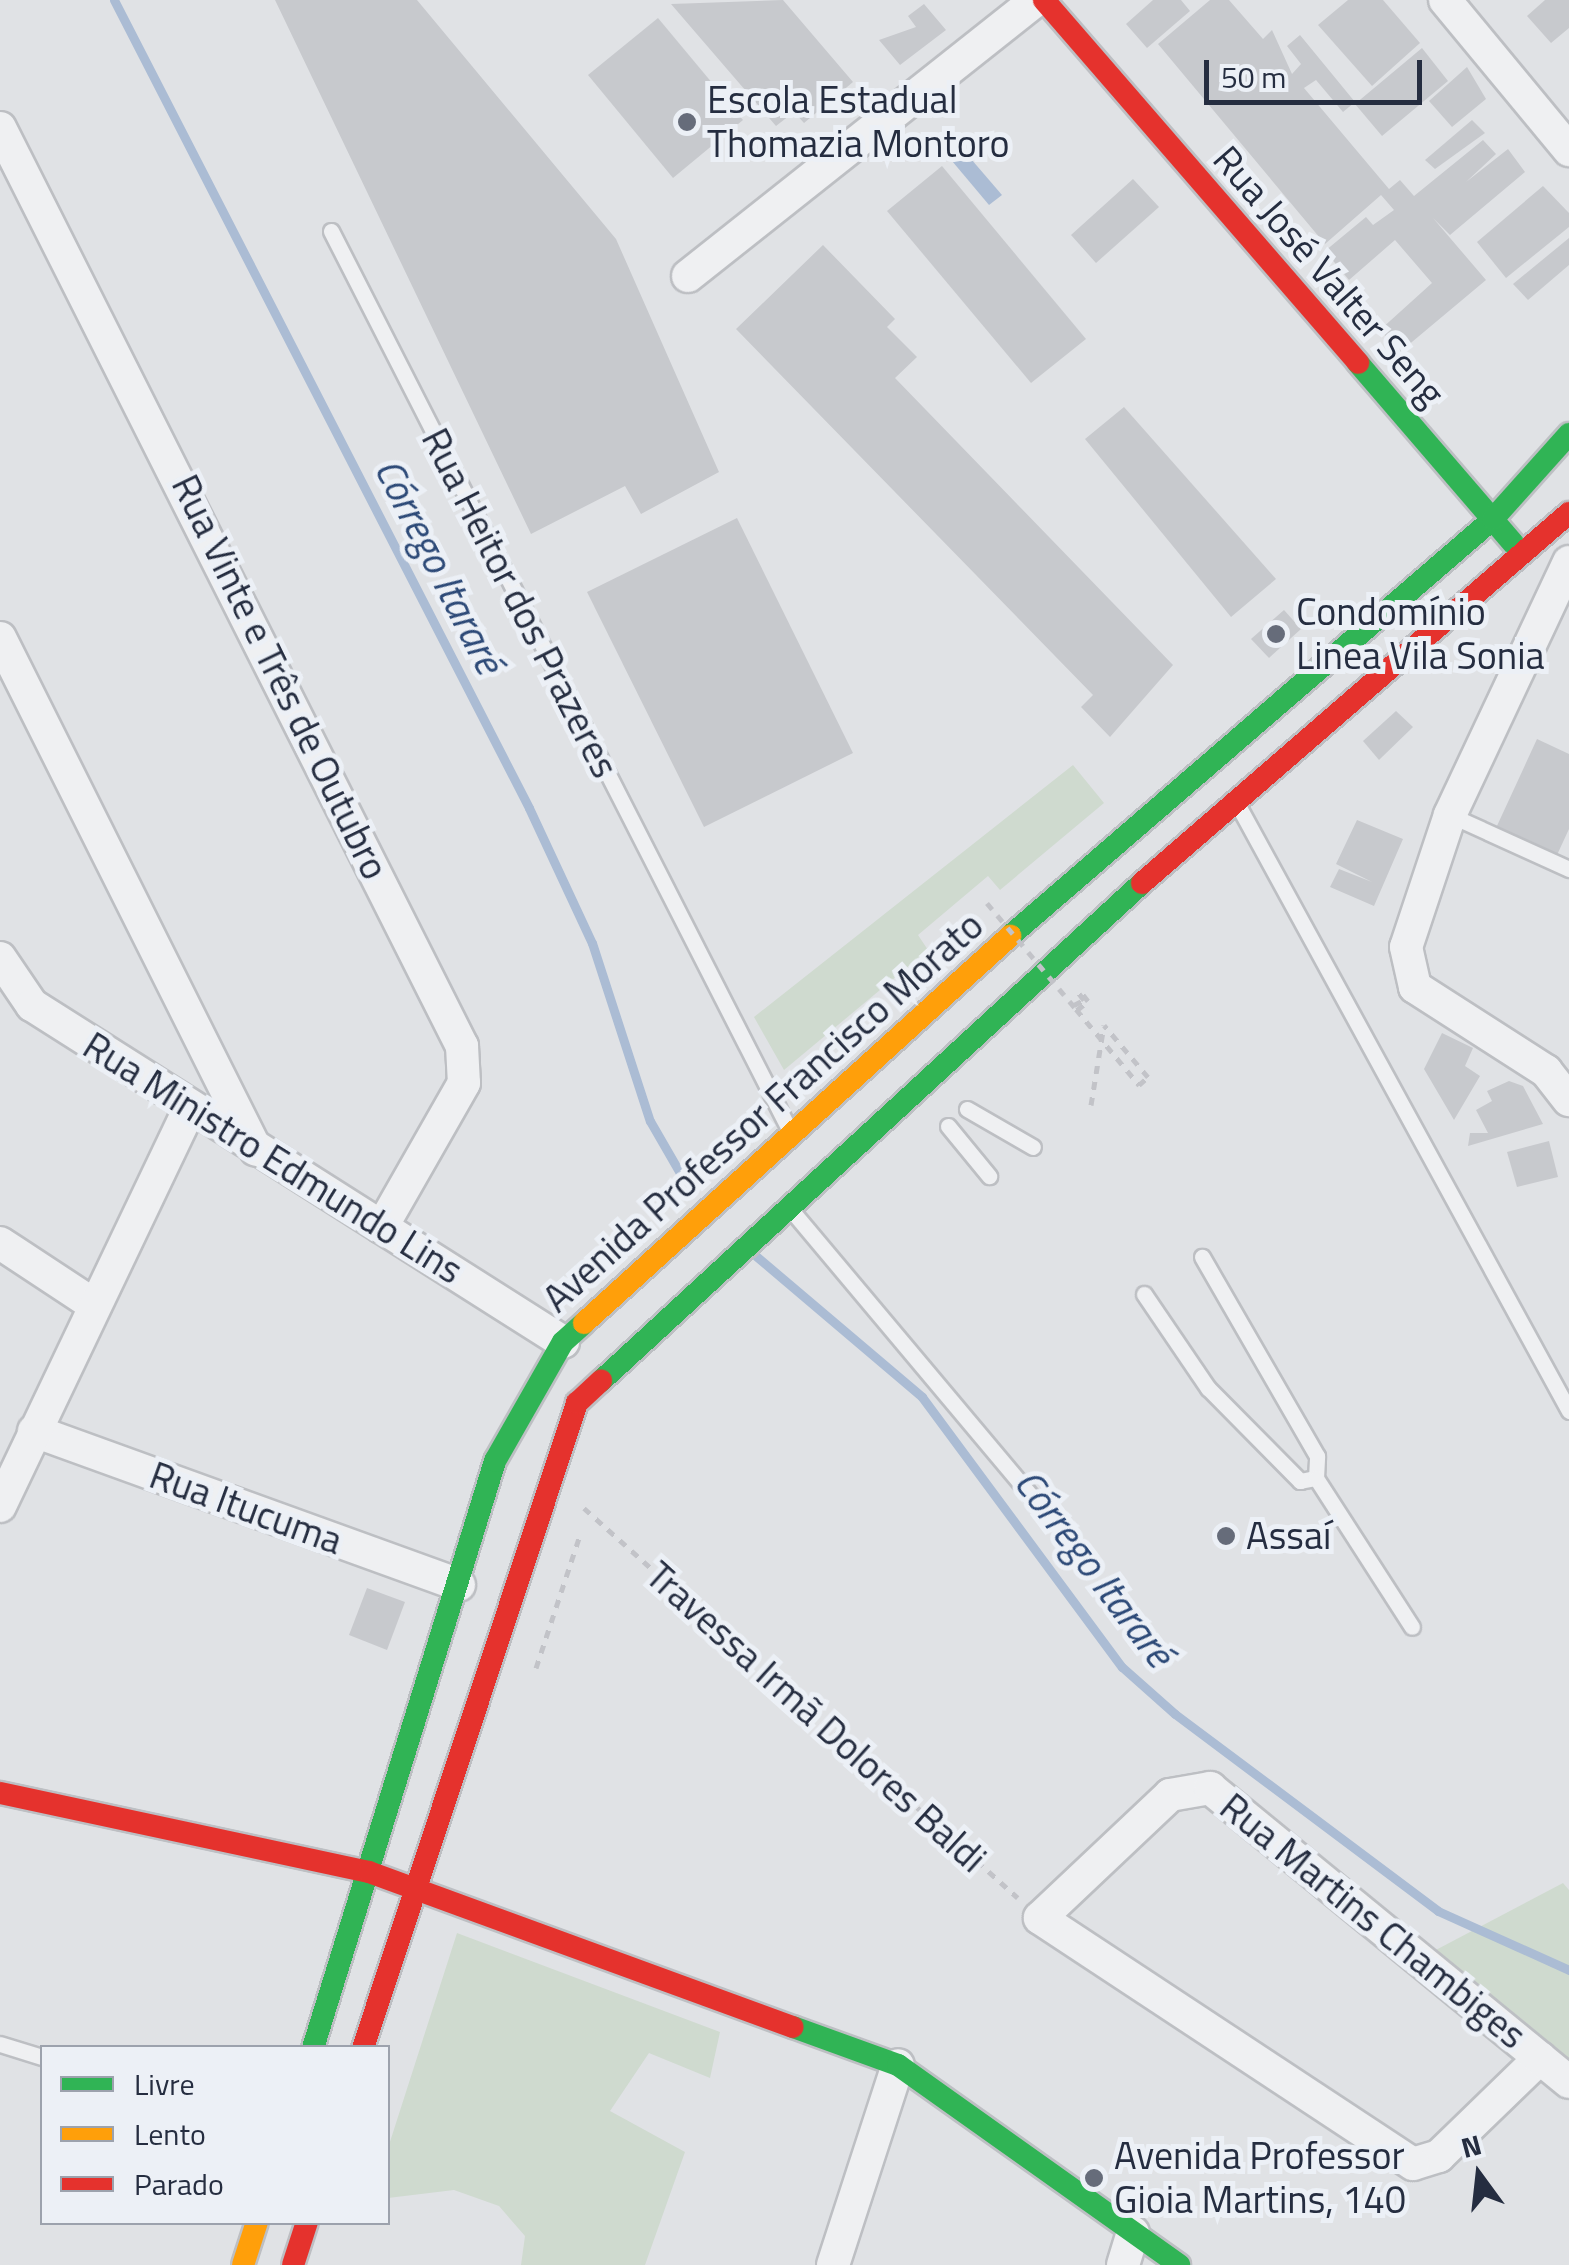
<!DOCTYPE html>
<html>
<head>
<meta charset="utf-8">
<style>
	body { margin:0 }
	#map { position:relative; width:1569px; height:2265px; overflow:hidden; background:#e0e2e5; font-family:"Titillium Web",sans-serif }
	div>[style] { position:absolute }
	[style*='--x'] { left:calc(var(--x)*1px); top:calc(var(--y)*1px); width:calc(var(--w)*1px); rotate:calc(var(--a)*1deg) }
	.green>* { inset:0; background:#cfdacf }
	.water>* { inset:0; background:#abbcd4 }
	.stream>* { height:9px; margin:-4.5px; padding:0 4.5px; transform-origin:4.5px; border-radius:4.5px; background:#abbcd4 }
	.building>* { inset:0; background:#c7c9cd }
	.path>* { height:5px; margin-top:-2.5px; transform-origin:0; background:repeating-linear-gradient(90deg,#c2c3c8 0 8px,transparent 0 16px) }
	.roads { filter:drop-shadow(2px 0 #bdbfc3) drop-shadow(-2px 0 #bdbfc3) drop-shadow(0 2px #bdbfc3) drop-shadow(0 -2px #bdbfc3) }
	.lane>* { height:15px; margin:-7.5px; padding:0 7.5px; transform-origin:7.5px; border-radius:7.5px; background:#eff0f2 }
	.street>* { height:32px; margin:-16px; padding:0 16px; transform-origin:16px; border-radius:16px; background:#eff0f2 }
	.fast>* { height:22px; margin:-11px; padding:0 11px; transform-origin:11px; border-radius:11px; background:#30b455 }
	.slow>* { height:22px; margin:-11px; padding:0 11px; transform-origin:11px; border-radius:11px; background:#ff9f0a }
	.jam>* { height:22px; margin:-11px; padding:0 11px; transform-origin:11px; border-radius:11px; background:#e5322d }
	.path-bridge>* { height:5px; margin-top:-2.5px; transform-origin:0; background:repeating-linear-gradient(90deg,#c2c3c8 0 8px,transparent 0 16px) }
	.dots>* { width:28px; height:28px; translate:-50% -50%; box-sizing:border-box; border:5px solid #ecf0f6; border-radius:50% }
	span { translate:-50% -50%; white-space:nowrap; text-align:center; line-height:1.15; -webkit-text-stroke:10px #ecf0f6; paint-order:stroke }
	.poi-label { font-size:38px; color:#252d40 }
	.left { translate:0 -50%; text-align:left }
	.street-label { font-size:38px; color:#252d40 }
	.water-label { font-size:40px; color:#2c4977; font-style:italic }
	.legend { position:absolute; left:40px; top:2045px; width:350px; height:180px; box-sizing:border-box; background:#ecf0f6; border:2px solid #9ca2ad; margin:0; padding:12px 18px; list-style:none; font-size:30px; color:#252d40 }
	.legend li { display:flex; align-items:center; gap:20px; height:50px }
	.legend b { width:50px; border:2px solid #9ca2ad }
	.north { position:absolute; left:1429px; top:2125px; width:100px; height:100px; -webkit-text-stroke:8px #ecf0f6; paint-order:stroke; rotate:345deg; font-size:28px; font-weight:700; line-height:40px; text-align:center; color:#252d40 }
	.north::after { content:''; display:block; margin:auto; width:35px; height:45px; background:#252d40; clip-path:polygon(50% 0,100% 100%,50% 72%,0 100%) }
	.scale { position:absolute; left:1204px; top:60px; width:218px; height:45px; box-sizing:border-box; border:5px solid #252d40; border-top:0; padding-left:12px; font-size:30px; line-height:35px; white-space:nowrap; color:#252d40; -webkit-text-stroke:8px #ecf0f6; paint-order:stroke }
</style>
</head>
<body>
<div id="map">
	<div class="green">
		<i style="clip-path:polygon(1073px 765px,1104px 803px,1000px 890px,988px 876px,918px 935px,928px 950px,784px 1070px,754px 1017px)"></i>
		<i style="clip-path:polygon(1563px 1883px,1569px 1890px,1569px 2069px,1432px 1952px)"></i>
		<i style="clip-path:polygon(457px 1933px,720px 2032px,710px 2078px,649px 2053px,610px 2111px,685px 2152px,645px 2265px,521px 2265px,525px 2236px,499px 2206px,454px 2190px,388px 2198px,388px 2148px)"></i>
	</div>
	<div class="water">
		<i style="clip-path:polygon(959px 145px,1002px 195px,989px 205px,947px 155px)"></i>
	</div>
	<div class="stream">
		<i style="--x:114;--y:0;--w:908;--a:62.81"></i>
		<i style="--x:529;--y:808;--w:149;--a:65"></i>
		<i style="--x:592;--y:943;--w:187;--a:72"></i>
		<i style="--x:650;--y:1121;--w:60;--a:60"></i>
		<i style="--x:756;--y:1256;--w:218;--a:40.3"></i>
		<i style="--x:922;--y:1397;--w:336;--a:53.5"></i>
		<i style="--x:1122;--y:1667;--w:71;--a:41.6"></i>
		<i style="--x:1175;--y:1714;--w:329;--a:36.8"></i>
		<i style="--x:1438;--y:1911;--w:144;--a:24.2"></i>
	</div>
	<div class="building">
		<i style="clip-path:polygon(275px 0,417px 0,616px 239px,719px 472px,641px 514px,625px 486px,531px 534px)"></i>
		<i style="clip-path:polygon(783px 0,853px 82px,804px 123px,794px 112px,776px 126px,671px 4px)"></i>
		<i style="clip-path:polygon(1153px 0,1181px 0,1190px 11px,1147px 48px,1126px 24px)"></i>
		<i style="clip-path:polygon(1210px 0,1229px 0,1263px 39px,1272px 30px,1292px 74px,1301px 64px,1287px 46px,1300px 35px,1355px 102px,1343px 112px,1316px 80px,1304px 88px,1389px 189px,1400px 180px,1414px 196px,1483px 140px,1496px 154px,1466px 182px,1508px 149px,1525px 172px,1450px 235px,1433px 218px,1486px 280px,1400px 352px,1380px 330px,1432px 283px,1395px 240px,1349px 280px,1325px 251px,1366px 217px,1373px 225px,1394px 210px,1381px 195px,1325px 244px,1158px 44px)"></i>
		<i style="clip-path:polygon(1348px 0,1383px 0,1420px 43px,1372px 86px,1318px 25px)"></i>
		<i style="clip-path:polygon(1545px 0,1569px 0,1569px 28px,1551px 43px,1527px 16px)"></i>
		<i style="clip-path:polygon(924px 4px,946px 30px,900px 65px,879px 40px,916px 27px,908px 16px)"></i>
		<i style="clip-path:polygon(658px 18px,743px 120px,673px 178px,588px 75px)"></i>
		<i style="clip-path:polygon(1422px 48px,1448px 81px,1382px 136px,1355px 104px)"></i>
		<i style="clip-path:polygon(1467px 67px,1486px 99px,1452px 127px,1429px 101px)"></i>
		<i style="clip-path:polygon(1472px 120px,1485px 133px,1435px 169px,1425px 160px)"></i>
		<i style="clip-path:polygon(942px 166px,1086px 339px,1031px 383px,887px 211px)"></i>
		<i style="clip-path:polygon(1133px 179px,1159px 207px,1096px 263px,1071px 235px)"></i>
		<i style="clip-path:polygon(1543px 186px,1569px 213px,1569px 227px,1506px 278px,1477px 242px)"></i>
		<i style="clip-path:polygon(1569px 238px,1569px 265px,1528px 300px,1513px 284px)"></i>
		<i style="clip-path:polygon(823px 245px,895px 319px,887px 327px,917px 357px,895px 378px,1173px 665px,1110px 737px,1081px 707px,1093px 695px,736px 329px)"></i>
		<i style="clip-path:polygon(1124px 407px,1276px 579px,1231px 617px,1085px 439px)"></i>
		<i style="clip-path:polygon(737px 518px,853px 753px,704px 827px,587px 592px)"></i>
		<i style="clip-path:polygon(1284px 610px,1301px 629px,1269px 658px,1251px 639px)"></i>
		<i style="clip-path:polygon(1396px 711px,1413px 727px,1379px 760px,1363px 741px)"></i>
		<i style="clip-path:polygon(1537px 739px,1569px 754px,1569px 829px,1557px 855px,1496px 828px)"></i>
		<i style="clip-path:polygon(1357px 820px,1403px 839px,1374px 906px,1330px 887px,1339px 869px,1372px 882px,1336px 864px)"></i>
		<i style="clip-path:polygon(1442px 1033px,1473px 1048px,1465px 1066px,1480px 1076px,1454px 1120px,1424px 1069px)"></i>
		<i style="clip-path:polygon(1509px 1081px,1523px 1086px,1543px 1124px,1468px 1146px,1470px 1133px,1488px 1133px,1476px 1110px,1492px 1101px,1487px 1091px)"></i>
		<i style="clip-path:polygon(1549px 1141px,1558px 1177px,1517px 1187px,1507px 1152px)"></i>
		<i style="clip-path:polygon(367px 1588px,405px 1602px,387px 1650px,349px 1635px)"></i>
	</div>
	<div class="path">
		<i style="--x:1074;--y:1005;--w:11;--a:-27"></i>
		<i style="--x:1084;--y:1000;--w:10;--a:-127"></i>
		<i style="--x:1076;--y:1009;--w:99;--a:50.3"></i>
		<i style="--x:1139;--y:1085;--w:12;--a:-42"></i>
		<i style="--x:1148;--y:1077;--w:68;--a:-130.2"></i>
		<i style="--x:1077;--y:1010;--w:14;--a:-39"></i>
		<i style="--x:1088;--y:1001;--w:11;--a:-128"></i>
		<i style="--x:1091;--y:1105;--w:81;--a:-80.8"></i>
		<i style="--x:584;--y:1508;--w:583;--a:41.94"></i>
		<i style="--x:536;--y:1668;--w:143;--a:-71.7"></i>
	</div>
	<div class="roads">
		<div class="lane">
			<i style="--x:331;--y:231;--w:1006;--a:62.98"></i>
			<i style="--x:1240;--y:809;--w:686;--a:61.34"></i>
			<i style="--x:1450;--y:815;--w:131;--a:24.4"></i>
			<i style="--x:967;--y:1109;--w:76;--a:29.9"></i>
			<i style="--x:948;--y:1126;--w:65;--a:50.6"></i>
			<i style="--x:792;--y:1211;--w:398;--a:50"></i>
			<i style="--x:1144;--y:1294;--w:114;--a:55.8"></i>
			<i style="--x:1208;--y:1388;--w:131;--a:45.3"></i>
			<i style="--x:1300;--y:1481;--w:16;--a:-11"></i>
			<i style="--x:1316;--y:1478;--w:22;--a:-87"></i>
			<i style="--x:1317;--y:1456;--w:230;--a:-120"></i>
			<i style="--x:1316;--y:1478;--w:177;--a:57.2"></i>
			<i style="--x:0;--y:2044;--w:44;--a:17.2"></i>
		</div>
		<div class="street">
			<i style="--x:1445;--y:0;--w:195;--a:50.4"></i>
			<i style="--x:0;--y:128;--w:1028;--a:63.29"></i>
			<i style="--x:462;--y:1046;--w:37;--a:87"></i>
			<i style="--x:464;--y:1083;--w:166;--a:119.7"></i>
			<i style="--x:688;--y:276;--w:444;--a:-38.4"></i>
			<i style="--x:1569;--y:562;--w:280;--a:115.2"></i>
			<i style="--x:1450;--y:815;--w:139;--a:108.4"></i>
			<i style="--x:1406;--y:947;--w:41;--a:77.3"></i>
			<i style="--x:1415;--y:987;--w:156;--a:32.7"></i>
			<i style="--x:1546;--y:1071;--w:37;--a:52"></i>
			<i style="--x:0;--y:638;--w:572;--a:63.43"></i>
			<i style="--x:0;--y:958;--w:57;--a:55.8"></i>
			<i style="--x:32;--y:1005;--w:629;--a:32.4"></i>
			<i style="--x:0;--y:1243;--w:113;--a:33.4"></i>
			<i style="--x:34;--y:1431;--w:452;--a:19.9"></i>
			<i style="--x:0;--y:1506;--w:441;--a:-64.5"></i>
			<i style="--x:1540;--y:2058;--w:141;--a:135.9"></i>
			<i style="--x:1439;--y:2156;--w:27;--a:163"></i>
			<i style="--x:1413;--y:2164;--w:447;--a:-146.6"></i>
			<i style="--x:1040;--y:1918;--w:179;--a:-43.4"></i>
			<i style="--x:1170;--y:1795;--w:41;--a:-9.9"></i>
			<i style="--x:1210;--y:1788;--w:464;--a:39.3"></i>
			<i style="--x:833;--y:2265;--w:210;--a:-72"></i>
			<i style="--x:1123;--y:2265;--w:34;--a:-73"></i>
		</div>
		<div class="fast">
			<i style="--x:1358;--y:363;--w:238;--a:49.3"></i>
			<i style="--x:1010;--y:936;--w:638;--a:-40.81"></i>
			<i style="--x:1493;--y:519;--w:114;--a:-48.2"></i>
			<i style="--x:601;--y:1381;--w:735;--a:-42.63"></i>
			<i style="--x:793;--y:2027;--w:112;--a:19.9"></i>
			<i style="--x:898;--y:2065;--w:345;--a:35.4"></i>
			<i style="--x:313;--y:2048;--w:615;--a:-72.77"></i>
			<i style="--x:495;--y:1461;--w:137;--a:-60.3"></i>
			<i style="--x:563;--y:1342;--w:28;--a:-42"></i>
		</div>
		<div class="slow">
			<i style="--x:584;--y:1323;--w:576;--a:-42.25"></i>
			<i style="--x:243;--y:2265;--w:45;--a:-72"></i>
		</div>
		<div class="jam">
			<i style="--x:1044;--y:0;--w:480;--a:49.1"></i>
			<i style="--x:1142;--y:883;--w:565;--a:-40.91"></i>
			<i style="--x:0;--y:1793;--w:377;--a:12.1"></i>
			<i style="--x:369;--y:1872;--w:451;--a:20.1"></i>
			<i style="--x:363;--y:2048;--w:680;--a:-71.65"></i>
			<i style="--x:577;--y:1403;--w:33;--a:-43"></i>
			<i style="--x:293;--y:2265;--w:45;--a:-72"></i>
		</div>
	</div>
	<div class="path-bridge">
		<i style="--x:987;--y:903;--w:138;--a:50"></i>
	</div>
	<div class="dots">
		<i style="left:687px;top:122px;background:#666c7a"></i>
		<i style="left:1276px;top:634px;background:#666c7a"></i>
		<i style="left:1226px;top:1536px;background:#666c7a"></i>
		<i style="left:1094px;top:2178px;background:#666c7a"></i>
	</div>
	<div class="poi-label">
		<span class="left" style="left:707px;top:122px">Escola Estadual<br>Thomazia Montoro</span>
		<span class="left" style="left:1296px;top:634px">Condomínio<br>Linea Vila Sonia</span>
		<span class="left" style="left:1246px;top:1536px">Assaí</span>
		<span class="left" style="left:1114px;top:2178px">Avenida Professor<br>Gioia Martins, 140</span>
	</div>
	<div class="street-label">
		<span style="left:1329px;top:276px;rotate:49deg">Rua José Valter Seng</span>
		<span style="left:520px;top:603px;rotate:63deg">Rua Heitor dos Prazeres</span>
		<span style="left:280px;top:677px;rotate:64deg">Rua Vinte e Três de Outubro</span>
		<span style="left:763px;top:1112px;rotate:-42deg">Avenida Professor Francisco Morato</span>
		<span style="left:273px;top:1158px;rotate:32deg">Rua Ministro Edmundo Lins</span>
		<span style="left:246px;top:1508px;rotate:20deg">Rua Itucuma</span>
		<span style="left:816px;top:1717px;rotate:42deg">Travessa Irmã Dolores Baldi</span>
		<span style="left:1373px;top:1921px;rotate:39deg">Rua Martins Chambiges</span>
	</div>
	<div class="water-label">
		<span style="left:439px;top:566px;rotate:63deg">Córrego Itararé</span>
		<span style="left:1094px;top:1568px;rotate:53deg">Córrego Itararé</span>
	</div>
	<ul class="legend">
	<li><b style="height:12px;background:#30b455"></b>Livre</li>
	<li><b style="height:12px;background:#ff9f0a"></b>Lento</li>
	<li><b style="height:12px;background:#e5322d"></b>Parado</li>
	</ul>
	<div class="north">N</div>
	<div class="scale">50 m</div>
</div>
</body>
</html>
